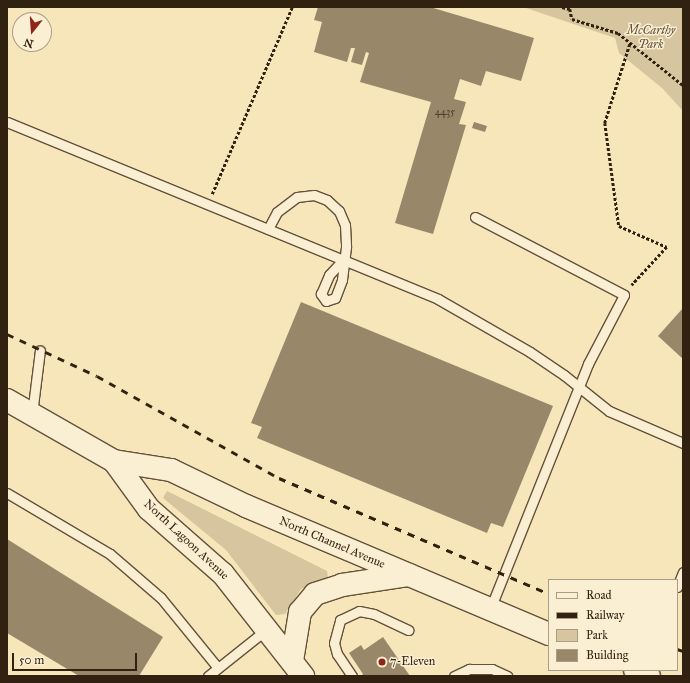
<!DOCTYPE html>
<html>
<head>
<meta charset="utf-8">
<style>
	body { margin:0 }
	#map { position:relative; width:690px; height:683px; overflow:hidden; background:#f8e6bb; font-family:"IM FELL Great Primer",serif }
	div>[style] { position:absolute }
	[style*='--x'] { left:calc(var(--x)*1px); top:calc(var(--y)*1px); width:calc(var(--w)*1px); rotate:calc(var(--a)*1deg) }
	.green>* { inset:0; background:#d6c59e }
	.building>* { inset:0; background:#988769 }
	.path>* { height:2.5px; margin-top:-1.25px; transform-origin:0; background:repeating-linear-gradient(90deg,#312110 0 3px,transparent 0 5px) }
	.roads { filter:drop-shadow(1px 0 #63523b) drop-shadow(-1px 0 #63523b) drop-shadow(0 1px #63523b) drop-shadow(0 -1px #63523b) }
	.service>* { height:9px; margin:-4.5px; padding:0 4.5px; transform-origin:4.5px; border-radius:4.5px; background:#faefd3 }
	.tertiary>* { height:22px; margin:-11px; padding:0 11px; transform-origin:11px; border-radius:11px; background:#faefd3 }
	.secondary>* { height:22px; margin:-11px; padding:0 11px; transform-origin:11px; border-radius:11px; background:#faefd3 }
	.rail>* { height:3px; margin-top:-1.5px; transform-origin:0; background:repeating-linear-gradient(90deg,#312110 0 7px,transparent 0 14px) }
	.dots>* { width:11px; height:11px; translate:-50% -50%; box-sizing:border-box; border:2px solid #faefd3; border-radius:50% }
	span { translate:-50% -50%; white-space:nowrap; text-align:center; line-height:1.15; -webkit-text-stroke:3px #faefd3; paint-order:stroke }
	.number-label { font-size:10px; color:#4b3a26 }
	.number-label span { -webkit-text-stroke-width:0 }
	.park-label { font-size:12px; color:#63523b; font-style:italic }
	.street-label { font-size:12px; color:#312110 }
	.poi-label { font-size:12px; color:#312110 }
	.left { translate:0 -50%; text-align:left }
	.frame { position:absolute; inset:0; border:8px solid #312110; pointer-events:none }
	.legend { position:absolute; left:548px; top:579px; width:130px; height:92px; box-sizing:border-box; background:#faefd3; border:1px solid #aa9d85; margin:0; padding:5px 7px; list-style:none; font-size:12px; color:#312110 }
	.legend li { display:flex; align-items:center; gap:8px; height:20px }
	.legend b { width:20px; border:1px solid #aa9d85 }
	.north { position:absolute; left:12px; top:12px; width:40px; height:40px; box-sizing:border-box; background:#faefd3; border:1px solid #aa9d85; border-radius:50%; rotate:197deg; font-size:11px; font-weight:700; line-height:16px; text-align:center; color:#312110 }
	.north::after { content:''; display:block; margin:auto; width:14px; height:18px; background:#8f2418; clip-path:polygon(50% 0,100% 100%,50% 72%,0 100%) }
	.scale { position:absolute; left:12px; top:653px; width:125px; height:18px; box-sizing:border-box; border:2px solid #312110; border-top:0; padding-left:5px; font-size:12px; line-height:14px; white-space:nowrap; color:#312110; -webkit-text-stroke:3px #faefd3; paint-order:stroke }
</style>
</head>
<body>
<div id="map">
	<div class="green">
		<i style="clip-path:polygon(523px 7px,683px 7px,683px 111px,662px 88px,619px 53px,615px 38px)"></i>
		<i style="clip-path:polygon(167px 491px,327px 571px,328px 578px,301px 589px,285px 614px,276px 615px,226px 550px,163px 498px)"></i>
	</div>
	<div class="building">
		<i style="clip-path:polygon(318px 7px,430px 7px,534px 38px,521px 81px,486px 71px,481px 86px,460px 79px,454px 99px,466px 102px,459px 124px,466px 125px,433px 234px,395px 223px,431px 102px,360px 82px,369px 53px,366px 52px,362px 65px,351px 62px,355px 48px,351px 48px,347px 62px,314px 52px,322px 22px,314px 20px)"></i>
		<i style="clip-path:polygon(474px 122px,487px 126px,485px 132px,472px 128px)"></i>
		<i style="clip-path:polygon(301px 302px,553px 406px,503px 527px,491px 523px,487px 533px,257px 438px,262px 427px,251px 423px)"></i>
		<i style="clip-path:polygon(683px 308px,683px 359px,658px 336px)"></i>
		<i style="clip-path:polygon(7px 539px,163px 637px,139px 676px,79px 676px,7px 633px)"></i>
		<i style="clip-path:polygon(383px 637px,410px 676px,361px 676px,363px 674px,349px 653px,361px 645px,364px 650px)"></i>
	</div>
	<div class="path">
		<i style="--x:562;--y:7;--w:8;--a:14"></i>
		<i style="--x:570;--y:9;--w:10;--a:79"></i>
		<i style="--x:572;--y:19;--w:48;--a:16.9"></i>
		<i style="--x:618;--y:33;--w:83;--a:38.7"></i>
		<i style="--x:630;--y:44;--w:83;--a:107.6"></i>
		<i style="--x:605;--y:123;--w:104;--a:82.3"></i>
		<i style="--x:619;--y:226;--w:52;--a:23.6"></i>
		<i style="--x:667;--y:247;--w:52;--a:132.6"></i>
		<i style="--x:212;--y:194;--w:203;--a:-66.8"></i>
	</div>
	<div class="roads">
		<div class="service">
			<i style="--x:7;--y:122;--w:466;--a:22.3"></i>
			<i style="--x:438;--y:299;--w:106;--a:29.9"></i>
			<i style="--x:530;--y:352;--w:41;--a:34.1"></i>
			<i style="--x:564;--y:375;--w:58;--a:38.7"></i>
			<i style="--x:609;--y:411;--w:81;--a:23.4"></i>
			<i style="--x:475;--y:217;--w:168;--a:27.6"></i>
			<i style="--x:624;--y:295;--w:78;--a:117.6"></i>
			<i style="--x:588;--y:364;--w:264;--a:111.8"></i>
			<i style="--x:268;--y:229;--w:19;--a:-62"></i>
			<i style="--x:277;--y:212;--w:25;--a:-37"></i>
			<i style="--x:297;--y:197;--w:17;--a:-7"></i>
			<i style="--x:314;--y:195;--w:14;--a:21"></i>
			<i style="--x:327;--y:200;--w:16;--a:43"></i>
			<i style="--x:339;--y:211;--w:15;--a:67"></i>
			<i style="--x:345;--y:225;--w:22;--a:87"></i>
			<i style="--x:346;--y:247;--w:33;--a:97"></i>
			<i style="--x:342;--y:280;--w:19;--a:111"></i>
			<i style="--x:335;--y:298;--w:9;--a:162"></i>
			<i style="--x:326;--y:301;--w:9;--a:-126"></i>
			<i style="--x:321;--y:294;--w:21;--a:-67"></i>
			<i style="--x:329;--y:275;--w:21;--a:-47"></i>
			<i style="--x:32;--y:414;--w:64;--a:-82.9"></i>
			<i style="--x:7;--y:493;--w:120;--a:30.6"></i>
			<i style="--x:110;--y:554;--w:67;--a:40.8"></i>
			<i style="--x:161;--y:598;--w:90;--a:50.8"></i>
			<i style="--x:677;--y:587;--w:16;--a:-68"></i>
			<i style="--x:208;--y:676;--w:75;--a:-38.5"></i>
			<i style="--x:352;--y:676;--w:27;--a:-124"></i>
			<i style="--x:337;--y:654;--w:11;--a:-105"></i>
			<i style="--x:334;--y:643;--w:24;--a:-75"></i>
			<i style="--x:340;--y:620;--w:21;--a:-25"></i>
			<i style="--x:359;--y:611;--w:15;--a:11"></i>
			<i style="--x:374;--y:614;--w:38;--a:25"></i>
			<i style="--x:454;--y:676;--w:17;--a:-25"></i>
			<i style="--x:469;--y:669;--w:23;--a:0"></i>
			<i style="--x:492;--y:669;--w:17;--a:25"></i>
		</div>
		<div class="tertiary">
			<i style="--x:114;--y:461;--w:59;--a:53.9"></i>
			<i style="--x:149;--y:509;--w:98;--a:41.3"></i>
			<i style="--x:223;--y:574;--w:130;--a:51.9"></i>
		</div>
		<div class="secondary">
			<i style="--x:7;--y:400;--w:123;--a:29.7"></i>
			<i style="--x:114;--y:461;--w:58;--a:9"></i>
			<i style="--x:171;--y:470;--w:83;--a:25.6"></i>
			<i style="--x:246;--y:506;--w:329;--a:22.9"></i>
			<i style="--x:292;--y:661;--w:50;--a:-80.7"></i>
			<i style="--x:300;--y:612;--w:23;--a:-50"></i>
			<i style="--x:315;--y:594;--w:28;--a:-18"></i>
			<i style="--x:342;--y:585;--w:68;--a:-8.5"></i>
			<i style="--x:635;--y:670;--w:15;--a:23"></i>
		</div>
	</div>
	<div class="rail">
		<i style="--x:7;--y:334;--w:99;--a:25"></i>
		<i style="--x:97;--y:376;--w:209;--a:29.3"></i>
		<i style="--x:279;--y:478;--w:294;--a:23.2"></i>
		<i style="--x:677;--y:649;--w:6;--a:18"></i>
	</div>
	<div class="dots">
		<i style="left:382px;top:662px;background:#8f2418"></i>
	</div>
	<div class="number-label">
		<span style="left:445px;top:113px">4435</span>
	</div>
	<div class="park-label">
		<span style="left:651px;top:38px">McCarthy<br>Park</span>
	</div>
	<div class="street-label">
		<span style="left:186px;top:540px;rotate:43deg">North Lagoon Avenue</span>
		<span style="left:332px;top:543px;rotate:23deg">North Channel Avenue</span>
	</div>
	<div class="poi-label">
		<span class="left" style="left:390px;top:662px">7-Eleven</span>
	</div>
	<div class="frame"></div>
	<ul class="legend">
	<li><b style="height:5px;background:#faefd3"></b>Road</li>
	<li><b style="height:5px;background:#312110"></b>Railway</li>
	<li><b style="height:11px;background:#d6c59e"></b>Park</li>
	<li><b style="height:11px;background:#988769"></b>Building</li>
	</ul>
	<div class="north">N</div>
	<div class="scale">50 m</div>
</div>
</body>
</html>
